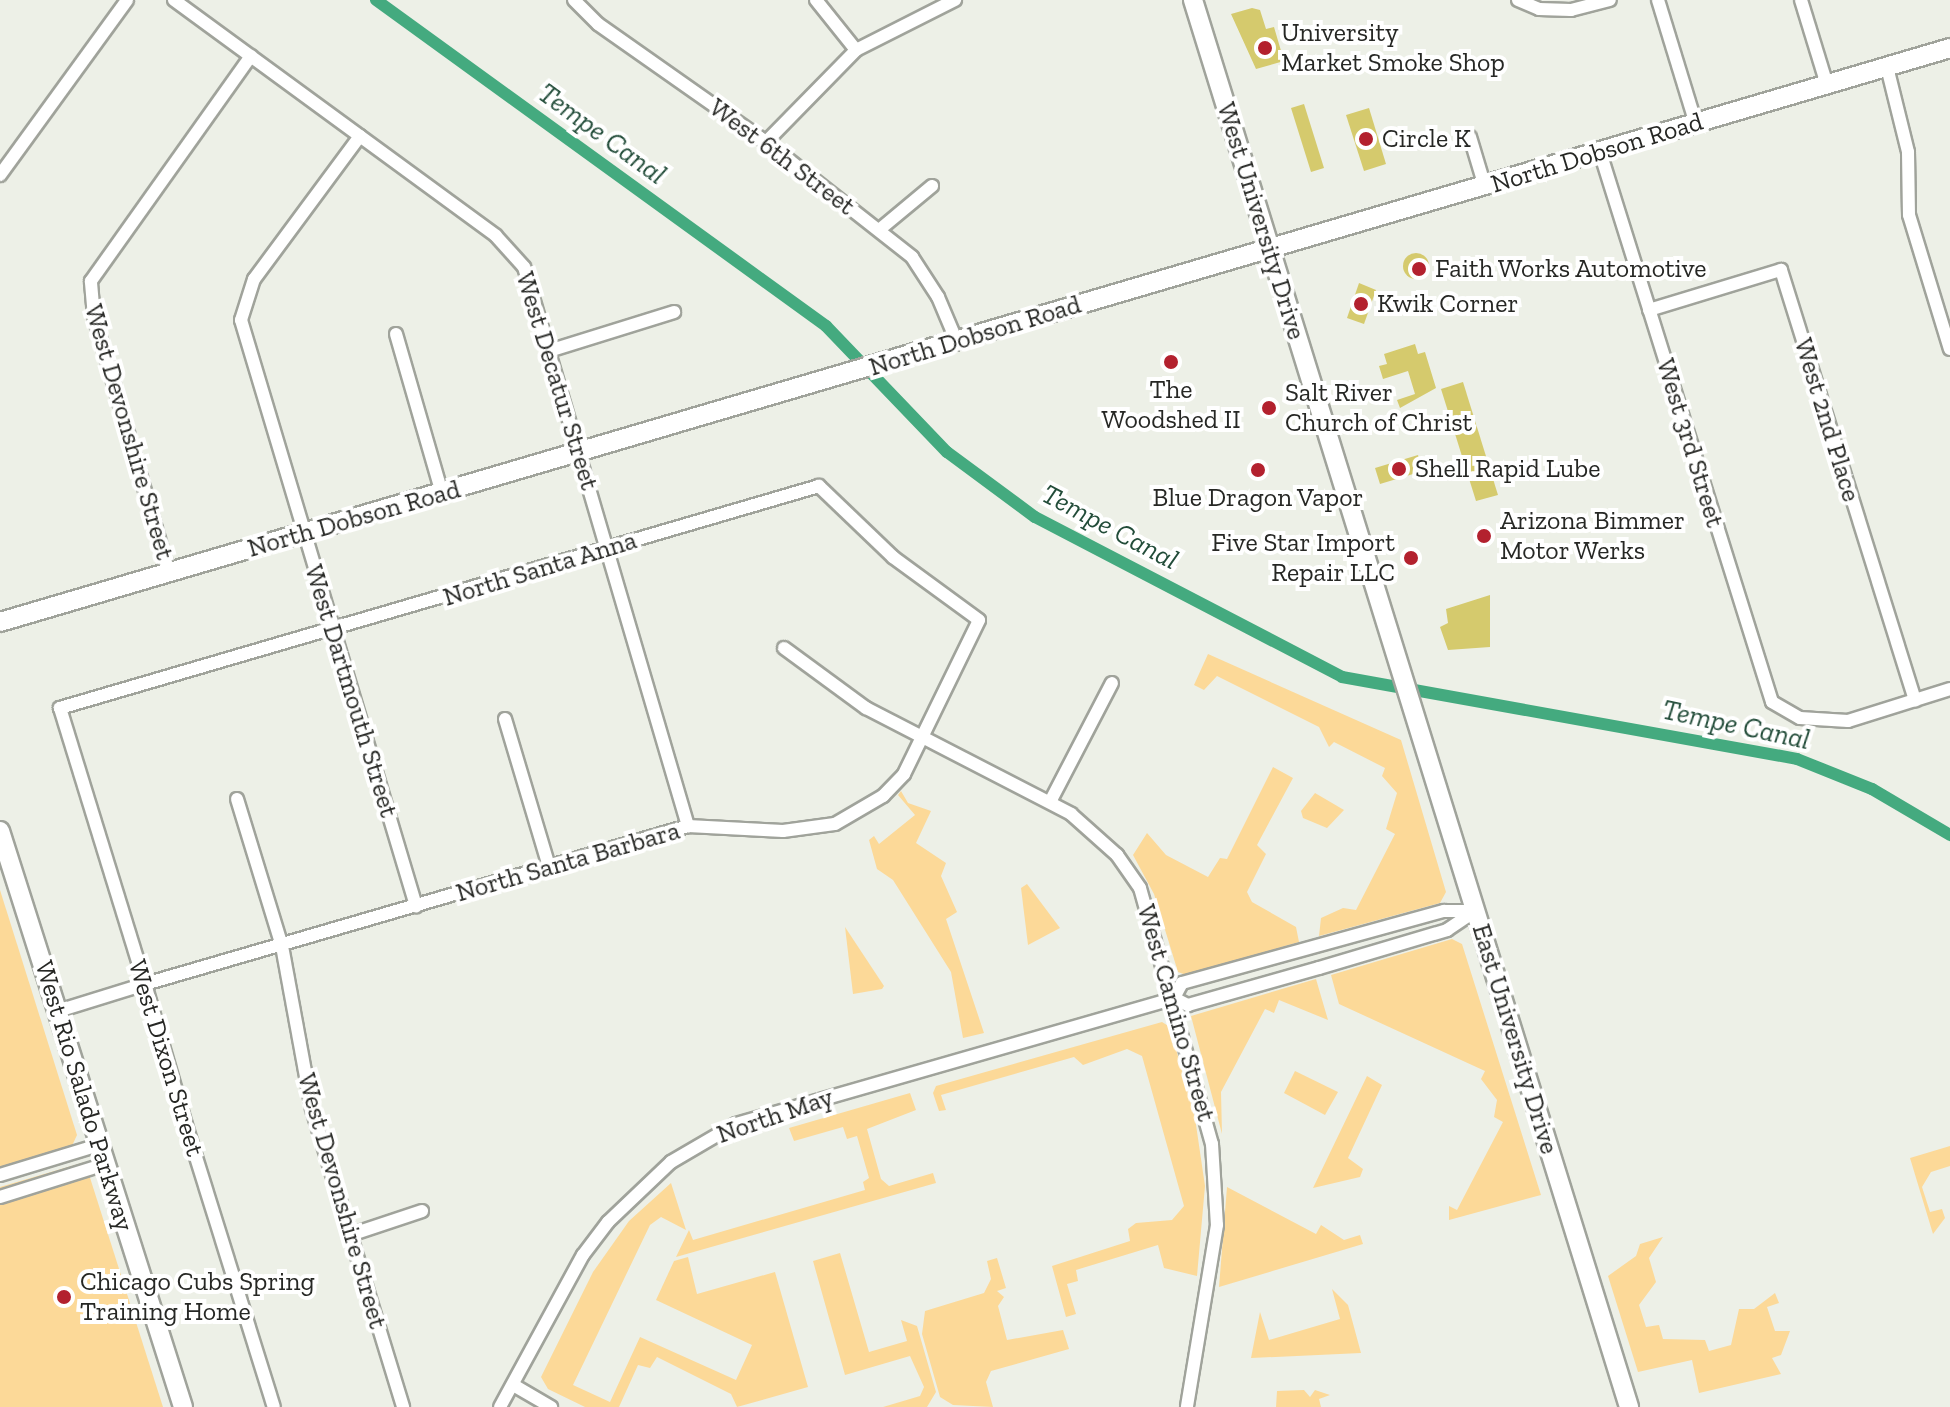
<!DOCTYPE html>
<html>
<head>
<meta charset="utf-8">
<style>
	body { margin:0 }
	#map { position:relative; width:1950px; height:1407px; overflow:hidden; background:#edf0e7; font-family:"Zilla Slab",serif }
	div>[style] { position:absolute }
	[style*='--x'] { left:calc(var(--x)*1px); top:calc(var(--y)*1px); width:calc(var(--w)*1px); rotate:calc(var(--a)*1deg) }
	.green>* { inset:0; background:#fcd998 }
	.canal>* { height:12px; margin:-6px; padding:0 6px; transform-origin:6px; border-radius:6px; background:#44aa7f }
	.building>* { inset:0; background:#d5ca6d }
	.round { border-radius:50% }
	.roads { filter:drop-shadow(2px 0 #a0a39b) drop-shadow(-2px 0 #a0a39b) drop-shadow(0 2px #a0a39b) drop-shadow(0 -2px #a0a39b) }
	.minor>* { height:12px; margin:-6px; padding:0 6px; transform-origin:6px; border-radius:6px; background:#fff }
	.secondary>* { height:18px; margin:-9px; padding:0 9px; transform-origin:9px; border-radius:9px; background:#fff }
	.dots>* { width:22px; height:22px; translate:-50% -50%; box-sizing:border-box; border:4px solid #fff; border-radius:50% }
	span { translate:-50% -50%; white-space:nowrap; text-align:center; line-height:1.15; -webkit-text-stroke:8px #fff; paint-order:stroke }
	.poi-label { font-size:26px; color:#262724 }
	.left { translate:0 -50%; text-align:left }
	.right { translate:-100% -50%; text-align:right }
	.street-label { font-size:26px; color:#262724 }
	.water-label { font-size:28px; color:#224c39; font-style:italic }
</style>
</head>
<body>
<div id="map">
	<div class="green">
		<i style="clip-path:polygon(1208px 654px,1401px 740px,1446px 892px,1440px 903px,1319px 936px,1321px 918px,1343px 908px,1356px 910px,1395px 834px,1386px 829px,1397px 793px,1382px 776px,1385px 768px,1334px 742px,1329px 747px,1319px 727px,1217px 676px,1204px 690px,1194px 685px)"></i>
		<i style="clip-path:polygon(1273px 767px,1293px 778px,1257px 845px,1266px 854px,1247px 892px,1252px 902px,1296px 927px,1299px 942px,1186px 975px,1178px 972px,1154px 894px,1133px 855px,1147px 833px,1166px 855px,1208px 877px,1220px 858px,1227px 859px)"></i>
		<i style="clip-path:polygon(901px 791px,908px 803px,931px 811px,916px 843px,946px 863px,941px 876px,957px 912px,946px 919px,984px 1033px,963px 1038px,951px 972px,893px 880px,877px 869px,869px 840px,874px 836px,879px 844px,915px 815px,898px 795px)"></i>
		<i style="clip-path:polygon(1315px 793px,1344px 810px,1327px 828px,1303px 818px,1301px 811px)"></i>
		<i style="clip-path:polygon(1027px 884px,1060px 928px,1028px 945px,1021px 888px)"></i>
		<i style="clip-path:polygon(0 890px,77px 1135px,71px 1148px,0 1170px)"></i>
		<i style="clip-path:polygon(845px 927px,884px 986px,882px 989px,853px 994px)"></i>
		<i style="clip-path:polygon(1452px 939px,1462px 944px,1541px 1195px,1449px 1220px,1449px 1206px,1457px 1210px,1503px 1122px,1494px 1117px,1497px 1100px,1481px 1079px,1485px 1071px,1339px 1004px,1331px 975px)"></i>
		<i style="clip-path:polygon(1316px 979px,1328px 1020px,1279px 1000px,1274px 1013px,1265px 1009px,1221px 1092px,1222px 1134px,1191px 1016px)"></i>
		<i style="clip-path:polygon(1162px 1022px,1170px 1027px,1195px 1118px,1205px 1186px,1197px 1276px,1164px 1268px,1158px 1245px,1076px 1270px,1078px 1281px,1067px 1284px,1076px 1314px,1066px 1317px,1052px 1266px,1130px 1241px,1128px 1229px,1136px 1223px,1172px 1220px,1184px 1206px,1142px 1056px,1127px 1049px,1083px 1065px,1074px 1057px,941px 1095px,946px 1110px,939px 1111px,933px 1093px,936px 1086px)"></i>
		<i style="clip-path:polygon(1295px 1071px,1338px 1092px,1325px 1115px,1284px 1093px)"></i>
		<i style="clip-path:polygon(1367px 1076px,1382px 1085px,1348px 1158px,1363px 1169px,1360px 1177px,1313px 1188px)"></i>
		<i style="clip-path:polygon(910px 1093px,916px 1110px,867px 1129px,881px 1179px,889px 1186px,933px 1173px,936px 1183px,676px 1257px,689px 1230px,693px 1240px,865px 1190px,863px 1182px,869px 1178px,857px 1136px,847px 1139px,843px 1127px,794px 1141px,789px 1128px)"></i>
		<i style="clip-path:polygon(1950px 1146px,1950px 1166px,1931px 1172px,1922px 1187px,1930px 1212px,1942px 1209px,1945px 1218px,1933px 1234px,1910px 1158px)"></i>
		<i style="clip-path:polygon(85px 1162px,163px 1407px,0 1407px,0 1187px)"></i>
		<i style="clip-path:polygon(671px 1183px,686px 1230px,661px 1217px,650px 1225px,573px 1385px,610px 1402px,640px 1337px,736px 1380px,752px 1345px,656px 1300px,674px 1261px,688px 1257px,697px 1294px,775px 1272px,808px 1387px,737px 1407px,731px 1394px,657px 1357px,650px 1368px,638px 1365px,619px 1407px,585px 1407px,548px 1389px,541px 1377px,593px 1272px,629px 1221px)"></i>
		<i style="clip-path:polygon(1227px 1187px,1316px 1234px,1321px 1225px,1344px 1240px,1360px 1235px,1363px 1244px,1219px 1287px)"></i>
		<i style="clip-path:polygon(1663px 1237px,1649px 1258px,1656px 1282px,1639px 1305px,1646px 1327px,1659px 1325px,1663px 1339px,1705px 1340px,1709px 1351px,1731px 1345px,1739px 1309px,1754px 1309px,1775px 1293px,1779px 1303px,1767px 1307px,1775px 1331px,1790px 1331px,1781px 1355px,1772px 1358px,1781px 1374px,1699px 1393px,1692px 1360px,1638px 1372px,1608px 1276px,1636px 1256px,1640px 1244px)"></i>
		<i style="clip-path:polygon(840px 1253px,869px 1352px,907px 1341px,901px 1320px,917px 1326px,936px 1392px,927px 1407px,883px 1407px,920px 1396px,924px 1387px,910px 1356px,845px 1375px,813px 1261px)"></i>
		<i style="clip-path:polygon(997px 1258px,1006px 1288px,997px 1291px,1004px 1297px,998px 1306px,1007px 1340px,1063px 1330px,1069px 1349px,991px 1371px,986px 1382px,993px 1407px,953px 1405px,940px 1397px,922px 1334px,925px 1311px,984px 1293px,991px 1279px,987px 1261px)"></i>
		<i style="clip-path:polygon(1332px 1289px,1348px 1305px,1361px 1353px,1251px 1358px,1260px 1312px,1269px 1340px,1340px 1319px)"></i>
		<i style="clip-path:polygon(1304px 1390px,1310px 1397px,1315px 1390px,1330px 1395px,1319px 1399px,1321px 1407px,1276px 1407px,1277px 1391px)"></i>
	</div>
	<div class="canal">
		<i style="--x:376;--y:0;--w:556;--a:35.92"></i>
		<i style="--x:826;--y:326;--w:175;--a:46.2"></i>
		<i style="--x:947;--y:452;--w:109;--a:36.5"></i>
		<i style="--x:1035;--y:517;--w:346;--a:27.5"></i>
		<i style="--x:1342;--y:677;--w:462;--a:10.2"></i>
		<i style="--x:1797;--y:759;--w:81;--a:21.8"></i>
		<i style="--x:1872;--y:789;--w:91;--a:30.5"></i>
	</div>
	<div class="building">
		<i style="clip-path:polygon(1252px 8px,1260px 10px,1266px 29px,1274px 27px,1284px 61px,1256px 69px,1231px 14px)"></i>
		<i style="clip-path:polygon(1304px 104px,1324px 168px,1311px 172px,1291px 108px)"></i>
		<i style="clip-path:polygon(1369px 108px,1386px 164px,1364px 171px,1346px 115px)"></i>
		<i class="round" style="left:1403px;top:253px;width:26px;height:26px"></i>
		<i style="clip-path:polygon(1359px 283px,1376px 290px,1364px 324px,1347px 318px)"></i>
		<i style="clip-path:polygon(1415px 344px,1418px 354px,1425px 352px,1436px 388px,1400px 408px,1397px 400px,1415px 394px,1408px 371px,1383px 379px,1379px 366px,1387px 364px,1384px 354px)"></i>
		<i style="clip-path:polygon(1463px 382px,1498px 495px,1476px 501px,1441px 389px)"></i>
		<i style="clip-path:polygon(1418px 455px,1423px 471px,1380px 484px,1375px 468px)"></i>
		<i style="clip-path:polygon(1490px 595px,1490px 647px,1448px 650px,1440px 627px,1448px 623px,1446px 609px)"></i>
	</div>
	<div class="roads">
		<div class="minor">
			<i style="--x:174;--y:0;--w:399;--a:36.2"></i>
			<i style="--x:496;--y:236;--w:42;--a:47.9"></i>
			<i style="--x:524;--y:267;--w:583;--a:73.65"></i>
			<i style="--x:574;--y:0;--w:34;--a:45"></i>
			<i style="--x:598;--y:24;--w:205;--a:35.1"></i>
			<i style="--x:766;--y:142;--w:186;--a:38.2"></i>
			<i style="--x:912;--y:257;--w:48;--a:57"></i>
			<i style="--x:938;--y:297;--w:49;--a:67.1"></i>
			<i style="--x:816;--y:0;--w:64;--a:51.3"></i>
			<i style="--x:1518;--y:0;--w:23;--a:23"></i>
			<i style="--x:1539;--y:9;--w:32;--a:2"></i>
			<i style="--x:1571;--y:10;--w:40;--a:-14.4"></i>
			<i style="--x:1658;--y:0;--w:130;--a:73"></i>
			<i style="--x:1801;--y:0;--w:89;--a:73"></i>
			<i style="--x:1887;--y:67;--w:88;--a:76.1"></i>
			<i style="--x:1908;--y:152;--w:63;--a:89.1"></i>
			<i style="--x:1909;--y:215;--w:140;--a:73"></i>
			<i style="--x:360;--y:136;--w:178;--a:126.5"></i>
			<i style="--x:254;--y:279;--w:43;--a:107.6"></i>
			<i style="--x:241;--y:320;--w:612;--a:73.37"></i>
			<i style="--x:1470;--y:137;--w:52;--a:73.3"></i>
			<i style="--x:766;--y:142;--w:129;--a:-45.6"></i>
			<i style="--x:856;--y:50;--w:111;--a:-26.8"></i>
			<i style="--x:1600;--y:152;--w:576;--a:72.63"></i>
			<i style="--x:1772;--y:702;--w:32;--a:30"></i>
			<i style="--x:1800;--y:718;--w:48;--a:3.6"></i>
			<i style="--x:1848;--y:721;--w:107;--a:-17.4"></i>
			<i style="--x:0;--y:175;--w:216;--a:-54"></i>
			<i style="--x:879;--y:230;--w:69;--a:-39.7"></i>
			<i style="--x:1649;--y:310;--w:138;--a:-16.9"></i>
			<i style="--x:1781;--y:270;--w:451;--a:72.7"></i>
			<i style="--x:396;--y:334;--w:166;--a:73.9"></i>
			<i style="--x:552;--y:350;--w:128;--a:-17.3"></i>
			<i style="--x:169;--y:573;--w:267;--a:-106.3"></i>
			<i style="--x:94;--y:317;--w:36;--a:-95"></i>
			<i style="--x:91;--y:281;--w:276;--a:-54.6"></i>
			<i style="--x:784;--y:648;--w:102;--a:36.2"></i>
			<i style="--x:866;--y:708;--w:231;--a:27.3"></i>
			<i style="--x:1071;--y:814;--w:62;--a:41.7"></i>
			<i style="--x:1117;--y:855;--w:40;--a:55.1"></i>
			<i style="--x:1140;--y:888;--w:266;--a:74.3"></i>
			<i style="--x:1212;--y:1144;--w:81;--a:86.5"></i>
			<i style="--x:1217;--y:1225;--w:184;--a:99.4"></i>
			<i style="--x:505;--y:719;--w:154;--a:73.4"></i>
			<i style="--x:237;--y:799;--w:154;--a:73"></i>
			<i style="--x:282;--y:946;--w:166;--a:79.6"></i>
			<i style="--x:312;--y:1109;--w:312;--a:73"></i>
			<i style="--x:1050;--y:802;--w:134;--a:-62.5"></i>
			<i style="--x:1174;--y:998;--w:17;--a:-62"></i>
			<i style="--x:1182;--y:983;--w:272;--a:-15.4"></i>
			<i style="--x:1444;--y:911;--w:31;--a:0"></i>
			<i style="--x:58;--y:1011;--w:91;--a:-17.2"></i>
			<i style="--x:145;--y:984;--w:566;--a:-16.22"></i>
			<i style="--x:688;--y:826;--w:95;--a:3"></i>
			<i style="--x:783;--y:831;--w:52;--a:-7.7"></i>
			<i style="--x:835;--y:824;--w:56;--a:-30.3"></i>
			<i style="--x:883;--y:796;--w:30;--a:-46"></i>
			<i style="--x:904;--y:774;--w:171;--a:-64"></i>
			<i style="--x:979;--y:620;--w:107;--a:-143.8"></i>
			<i style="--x:893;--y:557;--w:103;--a:-136.2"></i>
			<i style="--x:819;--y:486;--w:791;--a:163.7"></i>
			<i style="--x:60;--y:708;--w:289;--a:72.9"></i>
			<i style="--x:145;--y:984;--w:147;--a:73.8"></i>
			<i style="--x:186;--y:1125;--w:295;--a:72.7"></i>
			<i style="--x:0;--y:1175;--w:103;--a:-16.9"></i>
			<i style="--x:0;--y:1197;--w:110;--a:-17.4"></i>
			<i style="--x:350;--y:1235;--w:76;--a:-18.4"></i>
			<i style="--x:515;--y:1386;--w:42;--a:30.3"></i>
			<i style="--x:500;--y:1407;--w:173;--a:-61.4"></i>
			<i style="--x:583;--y:1255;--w:41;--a:-52.9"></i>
			<i style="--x:608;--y:1222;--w:87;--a:-43.6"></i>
			<i style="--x:671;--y:1162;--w:75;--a:-30.3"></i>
			<i style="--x:736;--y:1124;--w:456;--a:-16"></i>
			<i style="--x:1174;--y:998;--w:16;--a:27"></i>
			<i style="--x:1188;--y:1005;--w:136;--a:-15.8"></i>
			<i style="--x:1319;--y:968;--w:134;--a:-16.5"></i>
			<i style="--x:1447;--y:930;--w:34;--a:-34"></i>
		</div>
		<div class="secondary">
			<i style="--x:1193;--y:0;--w:1473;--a:72.78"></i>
			<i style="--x:0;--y:622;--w:2033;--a:-16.4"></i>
			<i style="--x:0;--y:831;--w:604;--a:72.37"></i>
		</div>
	</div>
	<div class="dots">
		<i style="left:1265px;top:48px;background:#b3212e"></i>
		<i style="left:1366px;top:139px;background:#b3212e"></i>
		<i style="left:1419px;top:269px;background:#b3212e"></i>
		<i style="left:1361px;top:304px;background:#b3212e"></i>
		<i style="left:1171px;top:362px;background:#b3212e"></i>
		<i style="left:1269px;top:408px;background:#b3212e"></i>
		<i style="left:1399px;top:469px;background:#b3212e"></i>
		<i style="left:1258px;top:470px;background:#b3212e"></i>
		<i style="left:1484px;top:536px;background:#b3212e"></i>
		<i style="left:1411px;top:558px;background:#b3212e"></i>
		<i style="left:64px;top:1297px;background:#b3212e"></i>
	</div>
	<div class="poi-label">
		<span class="left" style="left:1281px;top:48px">University<br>Market Smoke Shop</span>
		<span class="left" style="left:1382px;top:139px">Circle K</span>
		<span class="left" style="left:1435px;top:269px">Faith Works Automotive</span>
		<span class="left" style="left:1377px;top:304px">Kwik Corner</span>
		<span style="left:1171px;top:405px">The<br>Woodshed II</span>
		<span class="left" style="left:1285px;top:408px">Salt River<br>Church of Christ</span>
		<span class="left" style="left:1415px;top:469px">Shell Rapid Lube</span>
		<span style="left:1258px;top:498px">Blue Dragon Vapor</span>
		<span class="left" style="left:1500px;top:536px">Arizona Bimmer<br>Motor Werks</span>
		<span class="right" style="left:1395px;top:558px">Five Star Import<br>Repair LLC</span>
		<span class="left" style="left:80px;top:1297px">Chicago Cubs Spring<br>Training Home</span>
	</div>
	<div class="street-label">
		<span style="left:1597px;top:153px;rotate:-17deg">North Dobson Road</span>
		<span style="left:782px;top:157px;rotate:37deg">West 6th Street</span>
		<span style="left:1261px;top:221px;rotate:73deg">West University Drive</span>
		<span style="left:975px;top:336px;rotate:-17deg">North Dobson Road</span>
		<span style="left:557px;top:381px;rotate:73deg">West Decatur Street</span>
		<span style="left:1827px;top:420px;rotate:73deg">West 2nd Place</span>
		<span style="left:129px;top:432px;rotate:74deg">West Devonshire Street</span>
		<span style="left:1690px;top:443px;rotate:73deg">West 3rd Street</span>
		<span style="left:354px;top:519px;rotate:-16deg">North Dobson Road</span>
		<span style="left:540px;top:569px;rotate:-17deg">North Santa Anna</span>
		<span style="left:351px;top:691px;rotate:73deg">West Dartmouth Street</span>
		<span style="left:568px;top:862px;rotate:-16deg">North Santa Barbara</span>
		<span style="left:1176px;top:1013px;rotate:74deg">West Camino Street</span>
		<span style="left:1515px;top:1039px;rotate:73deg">East University Drive</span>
		<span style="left:166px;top:1058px;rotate:73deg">West Dixon Street</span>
		<span style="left:84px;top:1096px;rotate:73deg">West Rio Salado Parkway</span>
		<span style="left:775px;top:1116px;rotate:-19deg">North May</span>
		<span style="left:342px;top:1201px;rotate:74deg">West Devonshire Street</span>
	</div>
	<div class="water-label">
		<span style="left:602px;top:134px;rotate:36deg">Tempe Canal</span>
		<span style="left:1110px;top:527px;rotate:28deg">Tempe Canal</span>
		<span style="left:1736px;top:725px;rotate:12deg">Tempe Canal</span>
	</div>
</div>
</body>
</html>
